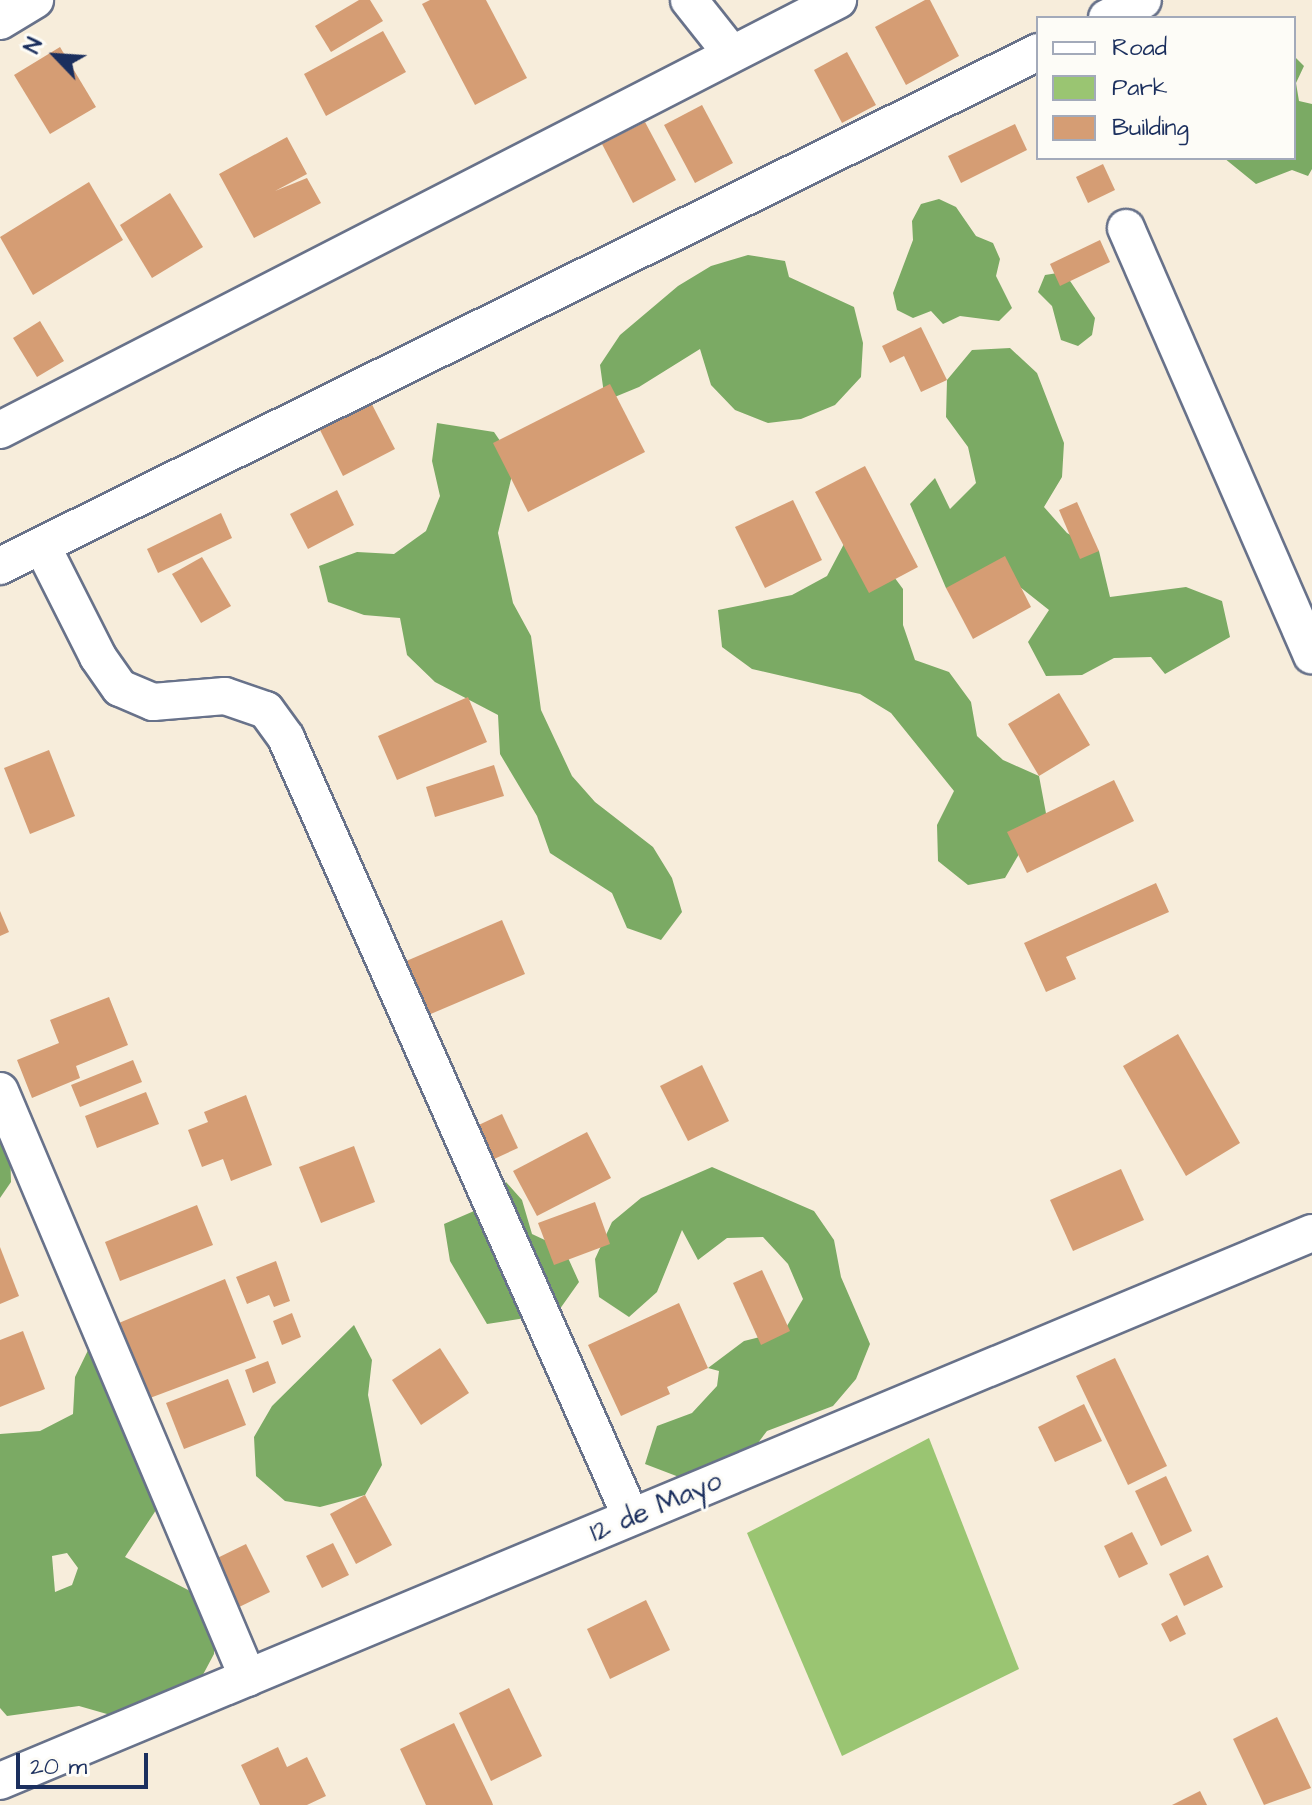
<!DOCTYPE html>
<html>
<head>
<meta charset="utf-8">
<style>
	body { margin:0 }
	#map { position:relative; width:1312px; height:1805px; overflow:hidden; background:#f7eddb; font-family:"Architects Daughter",sans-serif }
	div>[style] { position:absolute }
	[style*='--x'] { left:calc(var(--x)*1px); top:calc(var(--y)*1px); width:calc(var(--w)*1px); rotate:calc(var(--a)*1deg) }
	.green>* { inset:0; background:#9ac572 }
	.forest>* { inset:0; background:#7baa64 }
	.building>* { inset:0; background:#d59d74 }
	.roads { filter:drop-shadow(2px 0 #68728a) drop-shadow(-2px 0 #68728a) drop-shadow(0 2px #68728a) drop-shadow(0 -2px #68728a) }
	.street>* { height:36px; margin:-18px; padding:0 18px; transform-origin:18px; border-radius:18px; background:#fff }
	span { translate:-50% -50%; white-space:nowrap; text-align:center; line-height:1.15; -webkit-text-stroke:6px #fdfcf7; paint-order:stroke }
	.street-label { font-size:28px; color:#1b2f5e }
	.legend { position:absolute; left:1036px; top:16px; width:260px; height:144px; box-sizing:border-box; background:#fdfcf7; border:2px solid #a3aaba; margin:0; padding:10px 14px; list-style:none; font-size:24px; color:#1b2f5e }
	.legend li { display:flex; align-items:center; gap:16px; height:40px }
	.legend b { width:40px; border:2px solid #a3aaba }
	.north { position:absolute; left:16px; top:16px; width:80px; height:80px; -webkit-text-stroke:6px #fdfcf7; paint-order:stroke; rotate:295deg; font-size:22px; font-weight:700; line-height:32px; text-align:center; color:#1b2f5e }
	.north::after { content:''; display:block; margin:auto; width:28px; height:36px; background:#1b2f5e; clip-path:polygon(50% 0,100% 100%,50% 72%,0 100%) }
	.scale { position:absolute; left:16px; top:1753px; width:132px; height:36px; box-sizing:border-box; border:4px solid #1b2f5e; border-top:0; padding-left:10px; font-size:24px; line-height:28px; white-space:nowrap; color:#1b2f5e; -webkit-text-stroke:6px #fdfcf7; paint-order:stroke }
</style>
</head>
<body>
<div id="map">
	<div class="green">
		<i style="clip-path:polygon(929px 1438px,1019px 1669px,842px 1756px,747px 1533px)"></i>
	</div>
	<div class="forest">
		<i style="clip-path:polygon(1294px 56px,1304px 66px,1296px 83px,1299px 101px,1312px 104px,1312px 169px,1308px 176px,1292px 170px,1256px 184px,1224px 158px,1294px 158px)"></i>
		<i style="clip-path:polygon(939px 199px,956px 207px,976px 236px,993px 243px,1000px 259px,996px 276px,1012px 308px,999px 321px,960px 316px,943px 324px,931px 311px,913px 318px,897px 310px,893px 293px,913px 240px,912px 221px,921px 204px)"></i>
		<i style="clip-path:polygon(748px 255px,785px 261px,789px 277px,854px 307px,863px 343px,861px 377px,835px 405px,801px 419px,768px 423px,735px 410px,711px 385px,700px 349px,639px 387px,605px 401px,600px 365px,620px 335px,678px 286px,711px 266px)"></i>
		<i style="clip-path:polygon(1064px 272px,1095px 318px,1092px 335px,1078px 346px,1061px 340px,1052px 306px,1038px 292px,1045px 275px)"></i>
		<i style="clip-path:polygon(1010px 348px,1037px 373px,1064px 443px,1062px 477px,1044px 507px,1067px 533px,1099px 551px,1110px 597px,1186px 587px,1222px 601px,1230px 637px,1165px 674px,1151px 657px,1114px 658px,1082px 675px,1046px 676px,1028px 642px,1049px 610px,1020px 587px,946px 588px,910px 504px,935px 478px,950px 509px,976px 483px,968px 447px,946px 417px,947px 380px,972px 350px)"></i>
		<i style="clip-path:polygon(437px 423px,494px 432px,515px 463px,498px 533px,513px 603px,531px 636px,541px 710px,572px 776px,595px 802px,653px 847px,672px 878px,682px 912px,661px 940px,627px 928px,612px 893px,550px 853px,537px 816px,500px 754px,498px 715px,435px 682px,407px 655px,400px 618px,364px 615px,328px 602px,319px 566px,357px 552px,394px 554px,426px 531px,440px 496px,432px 461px)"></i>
		<i style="clip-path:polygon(845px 542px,880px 558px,903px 589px,903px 625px,915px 660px,949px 672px,971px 702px,977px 736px,1003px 760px,1039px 776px,1048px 824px,1022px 849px,1005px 878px,968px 885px,938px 861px,937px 825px,954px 791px,891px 713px,860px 694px,752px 669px,722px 647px,718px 610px,792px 595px,827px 576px)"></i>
		<i style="clip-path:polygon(0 1130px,10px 1147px,11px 1182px,0 1198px)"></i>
		<i style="clip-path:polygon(712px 1167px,814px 1211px,834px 1240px,841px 1277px,870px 1344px,856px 1379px,833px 1406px,767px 1431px,745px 1460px,715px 1479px,679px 1477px,645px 1464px,657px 1426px,692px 1413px,717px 1386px,719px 1371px,708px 1368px,744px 1341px,784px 1331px,803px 1299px,788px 1264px,763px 1237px,727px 1238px,698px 1260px,682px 1230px,657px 1292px,629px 1317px,599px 1297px,595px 1259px,612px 1222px,641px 1198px)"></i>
		<i style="clip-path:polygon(506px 1182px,522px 1200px,532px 1234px,564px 1249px,579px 1282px,557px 1313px,487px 1324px,450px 1261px,444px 1224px,481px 1208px)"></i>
		<i style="clip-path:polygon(354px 1325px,372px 1360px,368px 1395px,382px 1465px,365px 1495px,320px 1507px,285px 1501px,256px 1476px,254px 1437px,272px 1406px)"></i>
		<i style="clip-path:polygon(evenodd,92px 1342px,164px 1498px,125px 1557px,190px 1591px,214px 1618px,214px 1654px,198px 1684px,114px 1716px,79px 1706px,7px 1716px,0 1708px,0 1434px,40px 1431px,73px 1414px,75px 1377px,92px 1342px,67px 1553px,78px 1568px,72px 1585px,55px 1592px,52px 1556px,67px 1553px)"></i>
	</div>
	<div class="building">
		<i style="clip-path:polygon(359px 0,370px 0,383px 21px,331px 52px,315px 26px)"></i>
		<i style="clip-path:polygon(430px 0,486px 0,527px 78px,475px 105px,422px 4px)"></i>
		<i style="clip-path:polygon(925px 0,930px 0,959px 56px,906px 85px,875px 27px)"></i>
		<i style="clip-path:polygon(383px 31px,406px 72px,326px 116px,304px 74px)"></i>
		<i style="clip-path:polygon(60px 47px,96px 107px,50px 134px,14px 75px)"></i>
		<i style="clip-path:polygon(847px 52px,876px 105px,842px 123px,814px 70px)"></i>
		<i style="clip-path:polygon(702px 105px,733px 163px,695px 183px,664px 125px)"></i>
		<i style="clip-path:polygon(645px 122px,676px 180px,633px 203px,602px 144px)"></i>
		<i style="clip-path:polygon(1015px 124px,1027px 150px,961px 183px,948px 156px)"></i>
		<i style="clip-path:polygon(287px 137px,307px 174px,275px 191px,307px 178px,321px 203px,254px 238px,219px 174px)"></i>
		<i style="clip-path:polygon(1103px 164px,1115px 190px,1088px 203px,1076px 177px)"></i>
		<i style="clip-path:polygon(89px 182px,123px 240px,33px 295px,0 237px)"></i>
		<i style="clip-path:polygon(170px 193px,203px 247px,152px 278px,120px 225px)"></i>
		<i style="clip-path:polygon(1100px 240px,1110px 262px,1060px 286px,1050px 264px)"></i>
		<i style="clip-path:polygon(40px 321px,64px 361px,37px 377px,13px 338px)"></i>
		<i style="clip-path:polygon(921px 327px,947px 380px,921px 392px,904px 356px,890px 363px,882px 346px)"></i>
		<i style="clip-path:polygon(610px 384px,645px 452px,528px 512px,493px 443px)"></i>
		<i style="clip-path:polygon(364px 389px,395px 449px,343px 476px,313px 416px)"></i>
		<i style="clip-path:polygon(865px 466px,918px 567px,869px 593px,815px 492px)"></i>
		<i style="clip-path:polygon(337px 490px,354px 525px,308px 549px,290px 514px)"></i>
		<i style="clip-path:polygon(793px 500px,822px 560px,765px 588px,735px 527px)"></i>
		<i style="clip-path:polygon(1077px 502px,1099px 551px,1080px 559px,1059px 510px)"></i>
		<i style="clip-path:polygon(221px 513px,232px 538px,158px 573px,147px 549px)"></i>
		<i style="clip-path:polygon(1005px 556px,1031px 607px,973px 639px,946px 588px)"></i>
		<i style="clip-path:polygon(202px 557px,231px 606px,201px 623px,172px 574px)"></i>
		<i style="clip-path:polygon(1059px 693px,1090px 745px,1039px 776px,1008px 724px)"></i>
		<i style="clip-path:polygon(468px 697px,487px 742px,397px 780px,378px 736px)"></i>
		<i style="clip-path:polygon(49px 750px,75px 816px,30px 834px,4px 768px)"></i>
		<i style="clip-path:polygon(494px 765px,504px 796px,435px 817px,426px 787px)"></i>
		<i style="clip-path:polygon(1114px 780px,1134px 821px,1027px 873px,1007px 832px)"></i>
		<i style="clip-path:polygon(1156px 883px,1169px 912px,1066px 957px,1076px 979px,1046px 992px,1024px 943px)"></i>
		<i style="clip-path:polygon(0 911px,9px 932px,0 936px)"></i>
		<i style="clip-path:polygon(502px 920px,525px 974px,426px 1016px,404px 962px)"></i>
		<i style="clip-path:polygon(109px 997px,128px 1045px,76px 1066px,80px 1078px,32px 1098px,17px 1060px,59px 1043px,50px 1020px)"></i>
		<i style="clip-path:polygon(1178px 1034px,1240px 1143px,1186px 1176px,1123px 1066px)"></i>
		<i style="clip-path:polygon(133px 1060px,142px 1082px,80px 1107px,71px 1085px)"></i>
		<i style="clip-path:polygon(702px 1065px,729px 1121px,688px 1141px,660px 1086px)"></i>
		<i style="clip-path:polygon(146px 1092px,159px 1124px,97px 1148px,85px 1116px)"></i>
		<i style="clip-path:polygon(246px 1095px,272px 1165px,231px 1181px,223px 1159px,202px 1167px,188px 1130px,208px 1122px,204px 1112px)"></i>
		<i style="clip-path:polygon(502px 1114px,518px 1148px,481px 1165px,466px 1131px)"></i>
		<i style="clip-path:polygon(587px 1132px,611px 1178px,537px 1216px,513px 1171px)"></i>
		<i style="clip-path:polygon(354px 1146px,375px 1202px,321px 1223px,299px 1167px)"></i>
		<i style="clip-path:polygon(1121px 1169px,1144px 1220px,1073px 1251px,1050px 1200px)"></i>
		<i style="clip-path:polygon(595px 1202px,610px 1244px,554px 1265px,538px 1223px)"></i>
		<i style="clip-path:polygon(197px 1205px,213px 1245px,120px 1281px,105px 1242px)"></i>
		<i style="clip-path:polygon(0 1247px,19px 1296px,0 1304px)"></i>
		<i style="clip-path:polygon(276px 1261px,290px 1301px,274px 1307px,269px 1295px,247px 1304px,236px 1277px)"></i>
		<i style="clip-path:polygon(762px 1270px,790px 1331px,761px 1345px,733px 1283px)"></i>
		<i style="clip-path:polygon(225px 1279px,256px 1358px,150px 1398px,114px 1325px)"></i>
		<i style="clip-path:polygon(679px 1303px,708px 1368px,667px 1387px,670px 1394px,621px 1416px,588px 1345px)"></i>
		<i style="clip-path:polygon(292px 1313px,301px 1337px,282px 1345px,273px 1321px)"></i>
		<i style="clip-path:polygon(23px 1331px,45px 1389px,0 1407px,0 1340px)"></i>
		<i style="clip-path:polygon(440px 1348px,469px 1393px,421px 1425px,392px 1380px)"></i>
		<i style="clip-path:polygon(1115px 1358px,1167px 1466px,1128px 1485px,1076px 1376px)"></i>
		<i style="clip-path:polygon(268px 1361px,276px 1383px,253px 1393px,245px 1370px)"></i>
		<i style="clip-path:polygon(228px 1379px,246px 1425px,184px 1449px,166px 1403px)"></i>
		<i style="clip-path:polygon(1084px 1404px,1102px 1441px,1055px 1462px,1038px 1427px)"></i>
		<i style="clip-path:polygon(1166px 1476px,1192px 1531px,1161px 1546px,1135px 1491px)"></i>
		<i style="clip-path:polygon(365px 1495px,392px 1545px,356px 1564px,330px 1514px)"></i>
		<i style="clip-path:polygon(1132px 1532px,1148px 1564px,1119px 1578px,1104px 1546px)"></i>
		<i style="clip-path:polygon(333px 1543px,349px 1575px,322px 1588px,306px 1556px)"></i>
		<i style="clip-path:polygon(246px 1544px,270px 1592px,231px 1611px,207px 1563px)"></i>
		<i style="clip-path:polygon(1208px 1555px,1223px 1587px,1184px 1606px,1169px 1574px)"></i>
		<i style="clip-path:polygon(646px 1600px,670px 1650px,610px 1679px,587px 1629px)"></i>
		<i style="clip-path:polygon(1177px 1615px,1186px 1634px,1170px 1642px,1161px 1624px)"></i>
		<i style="clip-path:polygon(509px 1688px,542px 1756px,491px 1781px,459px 1713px)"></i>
		<i style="clip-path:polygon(1277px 1717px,1311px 1788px,1264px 1805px,1233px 1739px)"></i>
		<i style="clip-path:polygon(454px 1723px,492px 1802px,493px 1805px,426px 1805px,400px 1749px)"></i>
		<i style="clip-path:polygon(278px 1747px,287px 1767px,307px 1757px,326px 1796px,307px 1805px,260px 1805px,241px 1765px)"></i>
		<i style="clip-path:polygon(1200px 1791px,1207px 1805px,1172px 1805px)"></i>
	</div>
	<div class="roads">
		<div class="street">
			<i style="--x:689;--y:0;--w:68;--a:51.6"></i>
			<i style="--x:1107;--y:18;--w:40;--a:-26.6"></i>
			<i style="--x:0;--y:21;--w:41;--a:-31"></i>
			<i style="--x:1126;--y:228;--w:466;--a:66.5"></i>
			<i style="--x:0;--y:430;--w:942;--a:-27.16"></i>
			<i style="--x:42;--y:546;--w:124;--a:63.2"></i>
			<i style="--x:98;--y:657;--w:38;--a:55"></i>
			<i style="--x:120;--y:688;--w:36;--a:23"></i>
			<i style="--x:153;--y:702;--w:72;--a:-4.8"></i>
			<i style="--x:225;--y:696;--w:43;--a:18.9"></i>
			<i style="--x:266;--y:710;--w:34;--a:54"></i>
			<i style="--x:286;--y:738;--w:852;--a:66.11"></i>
			<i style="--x:0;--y:566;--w:1158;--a:-26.34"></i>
			<i style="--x:0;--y:1091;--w:637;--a:67.1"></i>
			<i style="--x:0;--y:1781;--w:1422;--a:-22.67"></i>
		</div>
	</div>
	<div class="street-label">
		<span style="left:656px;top:1507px;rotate:-23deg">12 de Mayo</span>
	</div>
	<ul class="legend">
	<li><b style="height:10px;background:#fff"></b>Road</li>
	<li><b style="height:22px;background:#9ac572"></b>Park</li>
	<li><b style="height:22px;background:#d59d74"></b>Building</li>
	</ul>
	<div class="north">N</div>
	<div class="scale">20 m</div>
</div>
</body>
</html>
